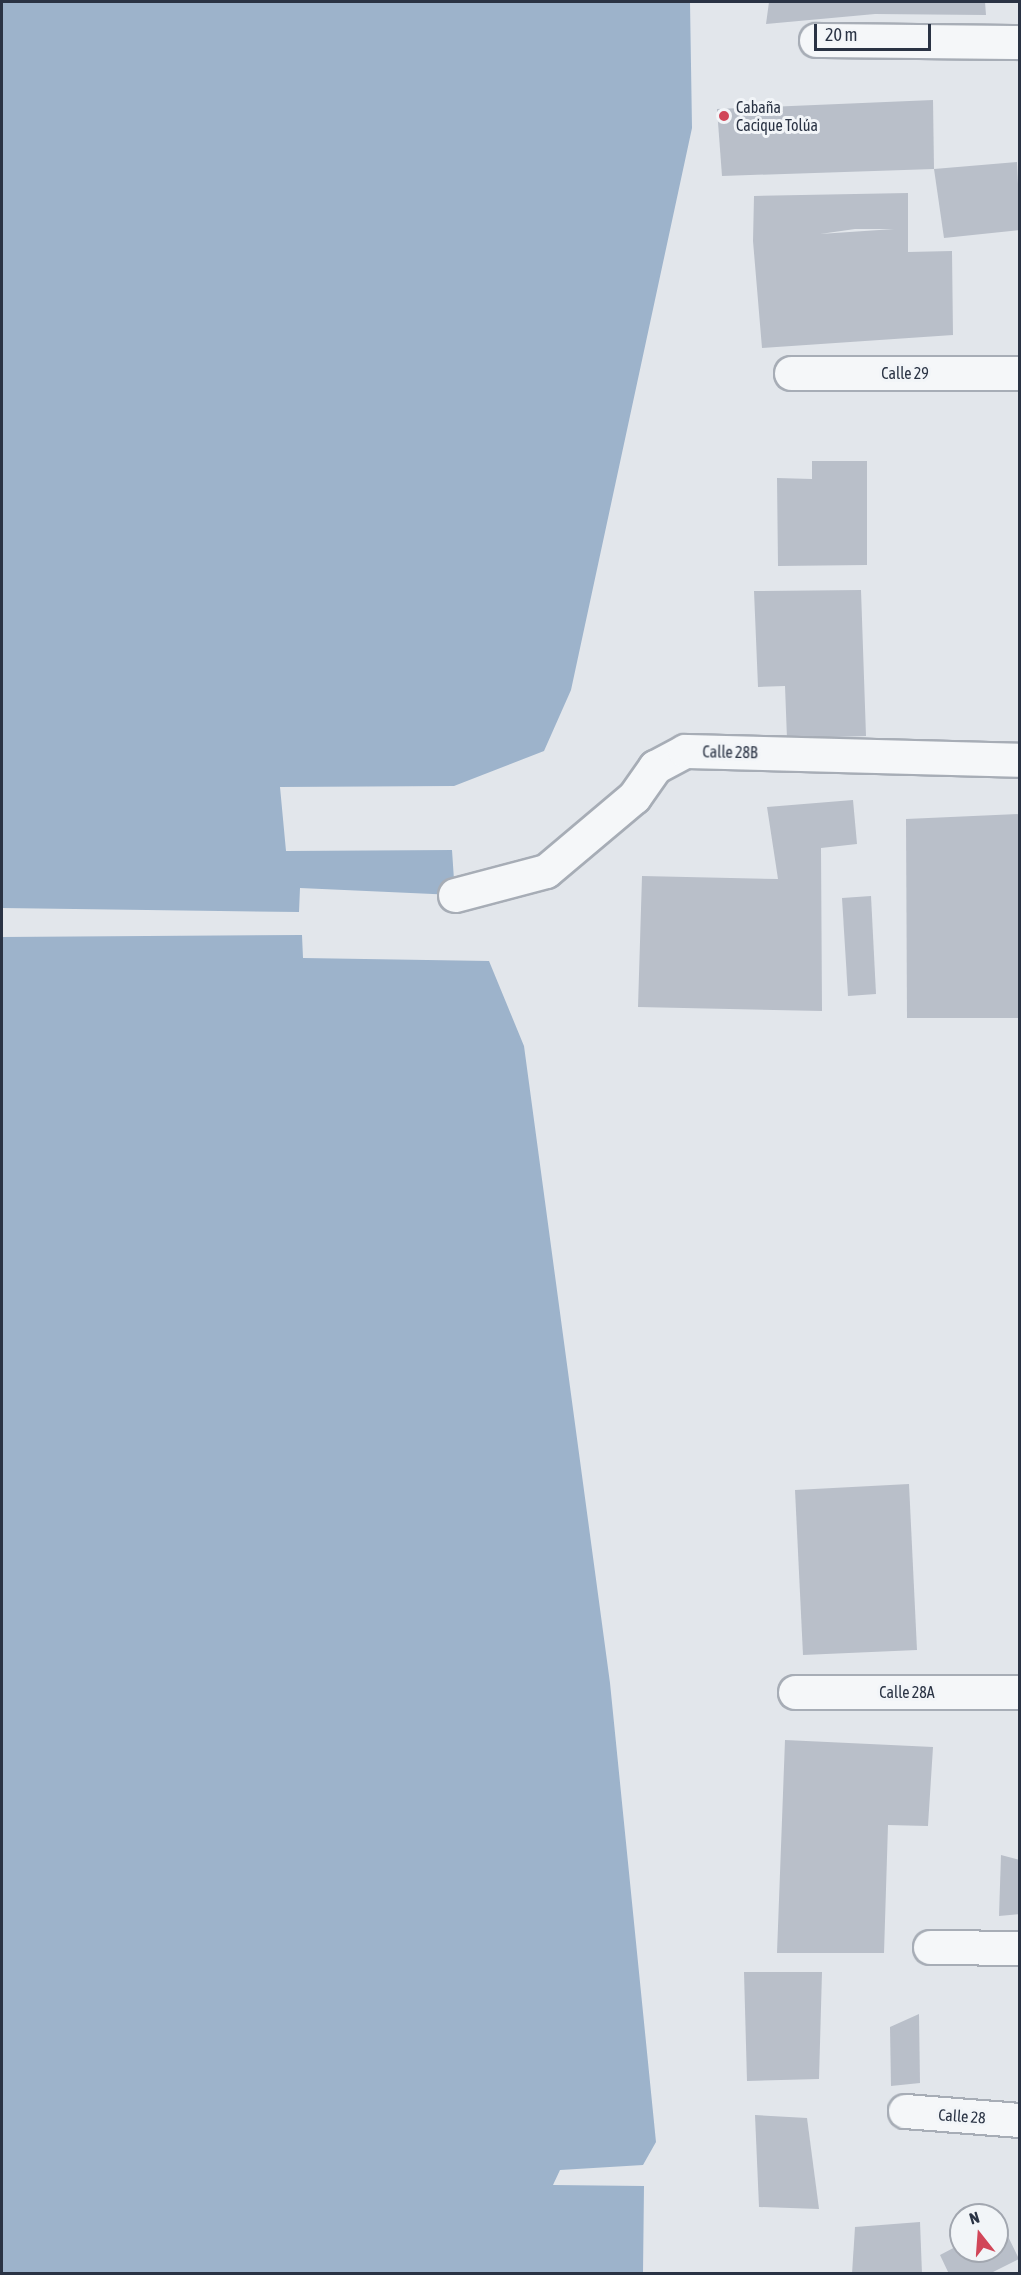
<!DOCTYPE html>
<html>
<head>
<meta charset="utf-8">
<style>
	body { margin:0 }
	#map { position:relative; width:1021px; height:2275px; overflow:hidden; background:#e2e6eb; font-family:"Asap Condensed",sans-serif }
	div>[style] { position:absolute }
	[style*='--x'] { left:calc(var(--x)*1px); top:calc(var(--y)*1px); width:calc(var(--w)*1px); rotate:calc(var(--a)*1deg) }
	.water>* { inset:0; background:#9db3cb }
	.building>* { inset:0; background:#b9bfc9 }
	.roads { filter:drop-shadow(2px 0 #a7adb6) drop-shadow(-2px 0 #a7adb6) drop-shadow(0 2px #a7adb6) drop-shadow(0 -2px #a7adb6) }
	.minor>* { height:33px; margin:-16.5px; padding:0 16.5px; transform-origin:16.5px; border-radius:16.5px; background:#f5f7f9 }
	.dots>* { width:16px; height:16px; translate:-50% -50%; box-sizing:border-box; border:3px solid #f2f5f8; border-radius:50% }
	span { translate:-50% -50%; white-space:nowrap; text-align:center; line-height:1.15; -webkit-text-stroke:6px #f2f5f8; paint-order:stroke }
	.poi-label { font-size:16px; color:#2a3344 }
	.left { translate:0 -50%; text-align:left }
	.street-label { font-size:16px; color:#2a3344 }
	.frame { position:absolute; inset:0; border:3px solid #2a3344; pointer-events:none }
	.north { position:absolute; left:949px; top:2203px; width:60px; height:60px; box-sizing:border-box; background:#f2f5f8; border:2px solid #a2a7b0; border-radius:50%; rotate:343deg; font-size:16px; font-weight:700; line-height:24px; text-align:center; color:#2a3344 }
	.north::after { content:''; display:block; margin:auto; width:21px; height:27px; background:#d14659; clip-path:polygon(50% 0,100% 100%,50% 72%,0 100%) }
	.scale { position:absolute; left:814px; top:24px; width:117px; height:27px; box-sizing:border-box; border:3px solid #2a3344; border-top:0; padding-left:8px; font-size:18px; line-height:21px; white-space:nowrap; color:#2a3344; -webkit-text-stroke:4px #f2f5f8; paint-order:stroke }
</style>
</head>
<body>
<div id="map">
	<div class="water">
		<i style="clip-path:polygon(2px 2px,690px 2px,692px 128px,571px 690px,544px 751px,454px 786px,280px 787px,286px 851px,452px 850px,455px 895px,300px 888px,299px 912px,2px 908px)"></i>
		<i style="clip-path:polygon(302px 935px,303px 958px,489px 961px,524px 1046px,610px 1683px,656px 2142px,643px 2165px,560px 2170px,553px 2185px,644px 2186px,643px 2273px,2px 2273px,2px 937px)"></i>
	</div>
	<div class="building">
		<i style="clip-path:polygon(769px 2px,985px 2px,986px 15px,875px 14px,766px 24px)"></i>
		<i style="clip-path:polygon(933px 100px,934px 169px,722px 176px,717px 109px)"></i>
		<i style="clip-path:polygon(1017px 162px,1020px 230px,944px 238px,934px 169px)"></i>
		<i style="clip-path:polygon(evenodd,908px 193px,908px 252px,952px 251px,953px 335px,762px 348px,753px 241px,754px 196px,908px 193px,855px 229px,894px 229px,820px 234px,855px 229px)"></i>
		<i style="clip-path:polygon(812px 461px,867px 461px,867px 565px,778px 566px,777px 478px,812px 479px)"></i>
		<i style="clip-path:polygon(861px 590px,866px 736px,787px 739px,785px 686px,758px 687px,754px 591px)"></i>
		<i style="clip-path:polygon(853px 800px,857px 844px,821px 848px,822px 1011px,638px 1007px,642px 876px,778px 879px,767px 807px)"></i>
		<i style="clip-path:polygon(1020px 814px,1020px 1018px,907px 1018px,906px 819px)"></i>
		<i style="clip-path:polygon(871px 896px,876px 994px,848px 996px,842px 898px)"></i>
		<i style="clip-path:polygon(909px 1484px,917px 1650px,803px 1655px,795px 1490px)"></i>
		<i style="clip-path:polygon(785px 1740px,933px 1747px,928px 1826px,888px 1825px,884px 1953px,777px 1953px)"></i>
		<i style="clip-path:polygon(1001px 1855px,1020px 1860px,1020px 1914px,999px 1916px)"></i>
		<i style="clip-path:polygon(744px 1972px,822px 1972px,819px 2079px,747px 2081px)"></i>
		<i style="clip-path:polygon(919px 2014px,920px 2083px,891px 2086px,890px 2027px)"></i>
		<i style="clip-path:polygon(755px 2115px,807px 2118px,819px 2209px,759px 2207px)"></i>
		<i style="clip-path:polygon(920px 2222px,922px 2274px,852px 2274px,855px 2227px)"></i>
		<i style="clip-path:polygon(1002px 2224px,1019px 2259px,989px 2274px,949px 2274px,940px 2255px,961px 2244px,961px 2251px,997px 2251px,997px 2226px)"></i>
	</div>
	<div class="roads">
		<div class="minor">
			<i style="--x:816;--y:40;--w:204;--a:0.6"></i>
			<i style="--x:791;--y:373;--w:229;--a:0"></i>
			<i style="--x:455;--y:895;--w:94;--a:-14.8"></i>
			<i style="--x:546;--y:871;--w:115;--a:-40.1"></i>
			<i style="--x:634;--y:797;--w:37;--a:-55"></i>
			<i style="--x:655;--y:767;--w:34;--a:-28"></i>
			<i style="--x:685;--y:751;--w:335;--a:1.5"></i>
			<i style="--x:795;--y:1692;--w:225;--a:0"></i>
			<i style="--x:930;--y:1947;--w:90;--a:0.6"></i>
			<i style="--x:905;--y:2111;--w:115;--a:4.5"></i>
		</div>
	</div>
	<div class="dots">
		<i style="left:724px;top:116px;background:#d14659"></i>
	</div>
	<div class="poi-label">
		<span class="left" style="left:736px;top:116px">Cabaña<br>Cacique Tolúa</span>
	</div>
	<div class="street-label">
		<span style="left:905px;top:373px">Calle 29</span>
		<span style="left:730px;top:752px;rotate:1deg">Calle 28B</span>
		<span style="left:907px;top:1692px">Calle 28A</span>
		<span style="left:962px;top:2116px;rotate:4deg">Calle 28</span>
	</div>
	<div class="frame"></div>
	<div class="north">N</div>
	<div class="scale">20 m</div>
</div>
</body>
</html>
